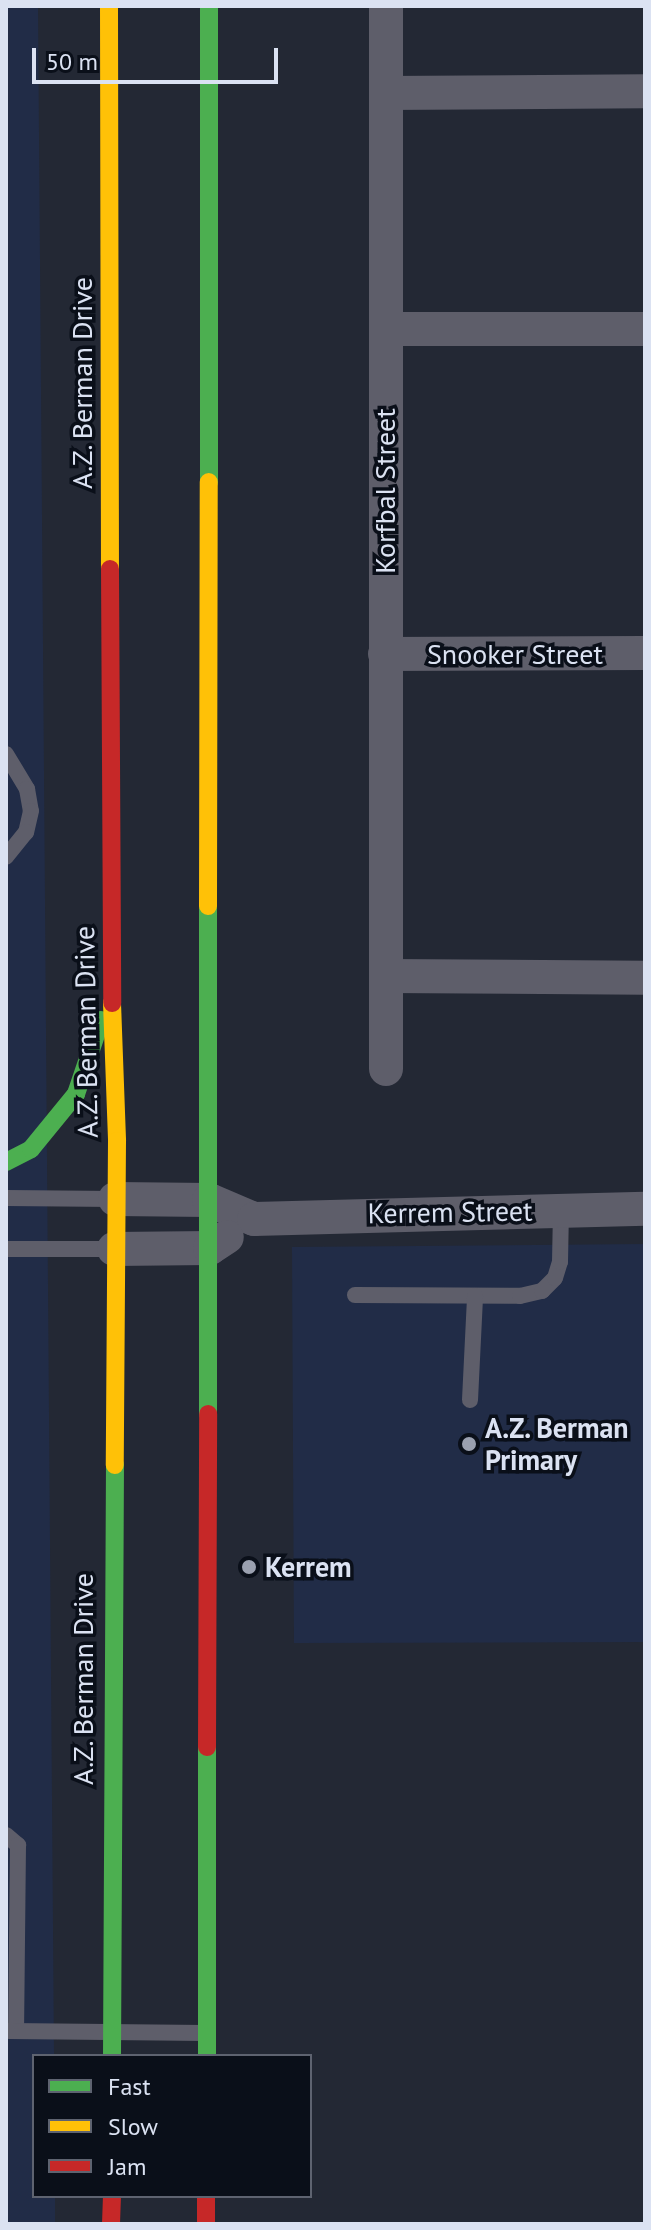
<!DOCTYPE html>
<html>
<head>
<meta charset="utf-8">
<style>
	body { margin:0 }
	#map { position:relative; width:651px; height:2230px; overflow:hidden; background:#232834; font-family:"PT Sans",sans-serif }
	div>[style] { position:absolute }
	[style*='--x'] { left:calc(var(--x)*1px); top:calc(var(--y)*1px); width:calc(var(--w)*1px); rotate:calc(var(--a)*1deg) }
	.built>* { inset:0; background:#212c47 }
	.lane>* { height:16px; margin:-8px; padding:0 8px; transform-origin:8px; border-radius:8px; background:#5e5e6a }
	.street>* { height:34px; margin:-17px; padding:0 17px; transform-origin:17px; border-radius:17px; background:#5e5e6a }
	.fast>* { height:18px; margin:-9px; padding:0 9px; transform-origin:9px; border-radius:9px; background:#4caf50 }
	.slow>* { height:18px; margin:-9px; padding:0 9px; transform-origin:9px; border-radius:9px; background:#ffc107 }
	.jam>* { height:18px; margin:-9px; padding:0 9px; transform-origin:9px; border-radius:9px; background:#c62828 }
	.dots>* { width:22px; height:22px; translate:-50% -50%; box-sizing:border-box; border:4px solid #0a0f19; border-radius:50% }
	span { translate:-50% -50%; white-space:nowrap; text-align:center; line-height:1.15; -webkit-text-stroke:7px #0a0f19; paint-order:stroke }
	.street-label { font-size:28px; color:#dbe2f2 }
	.poi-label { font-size:28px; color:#dbe2f2; font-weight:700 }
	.left { translate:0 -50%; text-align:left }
	.frame { position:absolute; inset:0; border:8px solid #dbe2f2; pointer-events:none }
	.legend { position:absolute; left:32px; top:2054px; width:280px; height:144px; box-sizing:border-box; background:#0a0f19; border:2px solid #5e6370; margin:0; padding:10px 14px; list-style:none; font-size:24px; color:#dbe2f2 }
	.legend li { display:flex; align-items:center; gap:16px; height:40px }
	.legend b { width:40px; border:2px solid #5e6370 }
	.scale { position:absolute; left:32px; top:48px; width:246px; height:36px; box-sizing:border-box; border:4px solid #dbe2f2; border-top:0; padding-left:10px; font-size:24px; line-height:28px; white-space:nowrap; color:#dbe2f2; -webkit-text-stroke:6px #0a0f19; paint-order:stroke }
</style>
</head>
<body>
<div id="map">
	<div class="built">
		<i style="clip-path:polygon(6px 6px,38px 6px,54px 2056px,34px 2056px,34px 2196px,55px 2196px,55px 2224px,6px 2224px)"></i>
		<i style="clip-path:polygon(645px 1244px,645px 1642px,294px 1643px,292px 1247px)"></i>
	</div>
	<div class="lane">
		<i style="--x:6;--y:754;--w:41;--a:59"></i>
		<i style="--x:27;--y:789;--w:22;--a:80"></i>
		<i style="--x:31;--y:811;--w:22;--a:103"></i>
		<i style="--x:26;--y:832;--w:32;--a:129"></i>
		<i style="--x:6;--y:1198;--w:109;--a:0.5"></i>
		<i style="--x:6;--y:1249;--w:108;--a:0"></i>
		<i style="--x:355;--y:1295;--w:165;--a:0.3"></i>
		<i style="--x:520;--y:1296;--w:23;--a:-13"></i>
		<i style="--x:542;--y:1291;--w:18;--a:-45"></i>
		<i style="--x:555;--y:1278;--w:17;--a:-73"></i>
		<i style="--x:560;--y:1262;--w:53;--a:-88.9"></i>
		<i style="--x:470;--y:1400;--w:104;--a:-87.2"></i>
		<i style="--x:6;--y:1835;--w:16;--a:40"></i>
		<i style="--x:18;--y:1845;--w:186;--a:90.6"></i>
		<i style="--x:9;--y:2031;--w:196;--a:0.6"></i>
	</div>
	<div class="street">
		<i style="--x:386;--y:93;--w:259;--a:-0.4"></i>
		<i style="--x:386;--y:329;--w:259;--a:0"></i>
		<i style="--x:385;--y:654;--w:260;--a:-0.2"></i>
		<i style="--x:386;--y:976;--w:259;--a:0.4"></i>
		<i style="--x:386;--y:1069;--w:1063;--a:-90"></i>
		<i style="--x:115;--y:1199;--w:94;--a:0.6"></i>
		<i style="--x:209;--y:1200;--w:49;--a:22.9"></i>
		<i style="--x:254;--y:1219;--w:391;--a:-1.5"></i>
		<i style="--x:114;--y:1249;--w:96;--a:-0.6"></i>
		<i style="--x:210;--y:1248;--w:20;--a:-33"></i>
	</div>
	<div class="fast">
		<i style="--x:209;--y:482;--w:476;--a:-90"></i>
		<i style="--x:6;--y:1162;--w:28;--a:-27"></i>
		<i style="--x:31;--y:1149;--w:71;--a:-50.7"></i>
		<i style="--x:76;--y:1094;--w:78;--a:-71.3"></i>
		<i style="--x:208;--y:1414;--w:508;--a:-90"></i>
		<i style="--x:112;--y:2056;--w:591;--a:-89.71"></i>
		<i style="--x:207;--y:2056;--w:309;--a:-90"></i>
	</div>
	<div class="slow">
		<i style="--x:109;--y:6;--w:563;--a:89.9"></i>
		<i style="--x:208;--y:906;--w:424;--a:-89.9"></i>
		<i style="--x:112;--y:1003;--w:138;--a:87.9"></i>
		<i style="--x:117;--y:1141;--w:324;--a:90.4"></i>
	</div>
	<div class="jam">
		<i style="--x:110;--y:569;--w:434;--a:89.7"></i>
		<i style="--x:207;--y:1747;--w:333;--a:-89.8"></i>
		<i style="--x:206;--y:2196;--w:28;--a:90"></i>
		<i style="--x:111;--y:2224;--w:28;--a:-88"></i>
	</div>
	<div class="dots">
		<i style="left:469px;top:1444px;background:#9ba1b0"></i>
		<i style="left:249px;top:1567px;background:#9ba1b0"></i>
	</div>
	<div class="street-label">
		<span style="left:82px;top:383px;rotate:-90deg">A.Z. Berman Drive</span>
		<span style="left:385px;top:491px;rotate:-90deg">Korfbal Street</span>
		<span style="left:515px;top:654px">Snooker Street</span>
		<span style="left:86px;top:1032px;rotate:-91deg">A.Z. Berman Drive</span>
		<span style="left:450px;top:1212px;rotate:-1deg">Kerrem Street</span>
		<span style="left:83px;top:1679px;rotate:-90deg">A.Z. Berman Drive</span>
	</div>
	<div class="poi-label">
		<span class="left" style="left:485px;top:1444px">A.Z. Berman<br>Primary</span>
		<span class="left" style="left:265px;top:1567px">Kerrem</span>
	</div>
	<div class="frame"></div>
	<ul class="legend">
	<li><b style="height:10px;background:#4caf50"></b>Fast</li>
	<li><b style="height:10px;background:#ffc107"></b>Slow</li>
	<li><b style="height:10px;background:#c62828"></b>Jam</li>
	</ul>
	<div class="scale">50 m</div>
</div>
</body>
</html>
